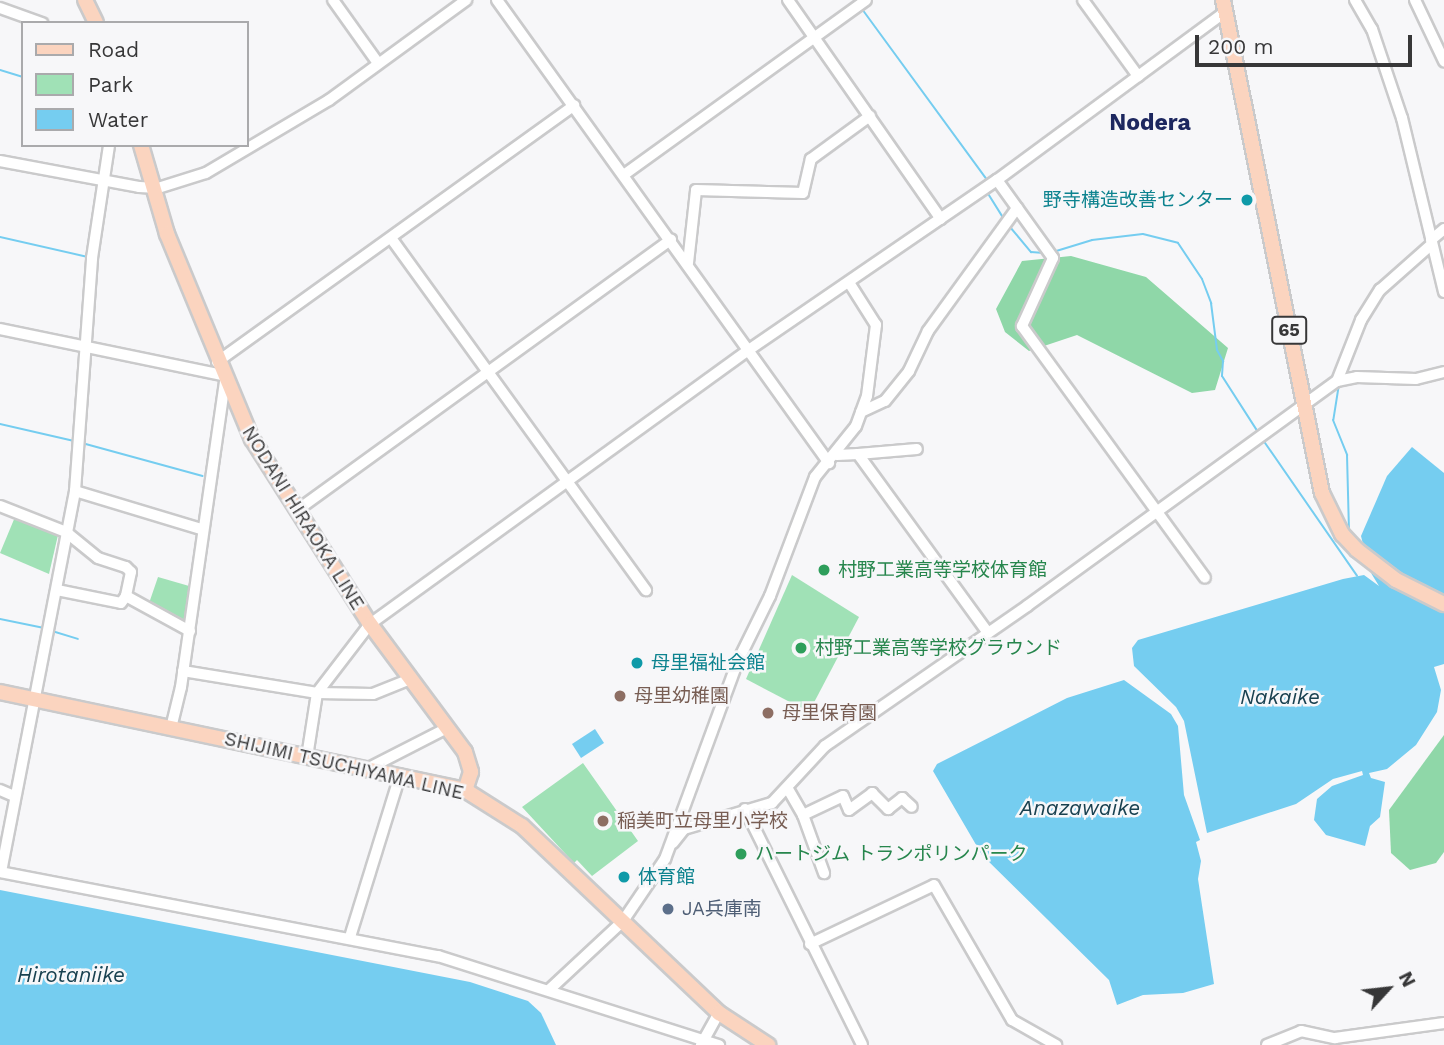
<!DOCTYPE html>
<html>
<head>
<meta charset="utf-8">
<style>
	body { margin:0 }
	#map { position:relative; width:1444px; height:1045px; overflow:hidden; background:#f7f7f9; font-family:"Work Sans","Noto Sans JP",sans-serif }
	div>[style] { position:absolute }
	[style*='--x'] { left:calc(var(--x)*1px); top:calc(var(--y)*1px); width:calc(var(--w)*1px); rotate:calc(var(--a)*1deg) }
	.green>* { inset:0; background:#a0e1b6 }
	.forest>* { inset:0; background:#8fd7a8 }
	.water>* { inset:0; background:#75cdf0 }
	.stream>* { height:2px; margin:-1px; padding:0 1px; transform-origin:1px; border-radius:1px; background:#75cdf0 }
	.roads { filter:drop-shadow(2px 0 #cacacb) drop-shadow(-2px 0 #cacacb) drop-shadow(0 2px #cacacb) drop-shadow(0 -2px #cacacb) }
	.minor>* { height:10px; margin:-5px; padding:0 5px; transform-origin:5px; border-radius:5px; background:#fff }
	.major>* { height:14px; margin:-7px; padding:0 7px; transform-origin:7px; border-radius:7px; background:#fbd4bf }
	.dots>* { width:19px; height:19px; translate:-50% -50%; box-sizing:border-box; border:4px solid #f7f7f9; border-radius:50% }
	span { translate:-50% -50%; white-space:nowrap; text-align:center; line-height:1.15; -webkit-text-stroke:5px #f7f7f9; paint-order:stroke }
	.shield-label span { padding:2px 5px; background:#f7f7f9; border:2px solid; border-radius:5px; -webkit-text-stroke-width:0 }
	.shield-label { font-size:18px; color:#373738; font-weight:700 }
	.culture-label { font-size:19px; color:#0d838f }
	.right { translate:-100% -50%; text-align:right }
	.left { translate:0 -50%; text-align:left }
	.street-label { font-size:19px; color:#373738 }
	.leisure-label { font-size:19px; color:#27864d }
	.education-label { font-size:19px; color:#785e54 }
	.service-label { font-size:19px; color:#4e5e75 }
	.water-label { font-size:21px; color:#194150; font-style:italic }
	.quarter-label { font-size:23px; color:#1d275f; font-weight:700 }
	.legend { position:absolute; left:21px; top:21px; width:228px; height:126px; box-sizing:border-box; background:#f7f7f9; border:2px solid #aaaaac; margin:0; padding:9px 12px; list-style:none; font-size:21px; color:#373738 }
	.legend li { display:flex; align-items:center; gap:14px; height:35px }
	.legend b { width:35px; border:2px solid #aaaaac }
	.north { position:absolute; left:1353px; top:954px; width:70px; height:70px; -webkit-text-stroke:5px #f7f7f9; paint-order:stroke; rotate:63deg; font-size:19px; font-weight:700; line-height:28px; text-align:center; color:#373738 }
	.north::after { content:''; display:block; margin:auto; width:24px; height:32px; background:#373738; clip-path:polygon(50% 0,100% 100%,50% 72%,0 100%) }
	.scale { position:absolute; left:1195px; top:35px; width:217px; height:32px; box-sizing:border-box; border:4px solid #373738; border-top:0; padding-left:9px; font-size:21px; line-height:24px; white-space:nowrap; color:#373738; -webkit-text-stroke:5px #f7f7f9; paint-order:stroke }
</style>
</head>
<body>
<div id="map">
	<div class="green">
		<i style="clip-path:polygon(15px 517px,58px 535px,49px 574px,0 553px)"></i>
		<i style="clip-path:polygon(792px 575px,859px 617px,809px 712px,746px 679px)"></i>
		<i style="clip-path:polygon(158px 577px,196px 588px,190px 631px,147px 609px)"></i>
		<i style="clip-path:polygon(583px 763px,638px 841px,592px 876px,577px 860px,574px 863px,522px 807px)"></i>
	</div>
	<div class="forest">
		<i style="clip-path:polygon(1071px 256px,1146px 277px,1228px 348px,1215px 390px,1192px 393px,1077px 335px,1029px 351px,1005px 332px,996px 309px,1022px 261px)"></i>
		<i style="clip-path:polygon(1444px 735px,1444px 852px,1436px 863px,1410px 870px,1391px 853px,1389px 810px)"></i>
	</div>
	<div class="water">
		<i style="clip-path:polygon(1412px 447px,1444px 473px,1444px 596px,1396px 574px,1363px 544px,1361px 536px,1387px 476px)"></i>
		<i style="clip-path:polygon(1371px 573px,1444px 610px,1444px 664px,1434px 667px,1441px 690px,1437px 712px,1416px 745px,1387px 769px,1369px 773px,1371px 778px,1385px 782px,1380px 817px,1370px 826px,1365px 846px,1326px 835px,1314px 820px,1317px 799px,1332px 786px,1363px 775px,1362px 771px,1333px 779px,1296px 804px,1207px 833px,1184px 721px,1176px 707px,1134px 666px,1132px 648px,1138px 640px,1343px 579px,1364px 575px,1379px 586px)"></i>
		<i style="clip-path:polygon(1124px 680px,1171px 714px,1178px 726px,1184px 795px,1200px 840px,1196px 842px,1201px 861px,1198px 879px,1214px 984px,1183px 993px,1143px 995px,1117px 1005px,1109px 980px,982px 855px,933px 771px,937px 764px,1067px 698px)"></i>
		<i style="clip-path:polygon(595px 729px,604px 743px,581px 758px,572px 744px)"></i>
		<i style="clip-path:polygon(0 890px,470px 982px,528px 1001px,541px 1013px,556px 1045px,0 1045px)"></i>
	</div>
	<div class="stream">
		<i style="--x:862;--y:9;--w:212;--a:53.8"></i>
		<i style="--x:0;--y:70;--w:24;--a:17"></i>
		<i style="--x:987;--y:192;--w:32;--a:58"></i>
		<i style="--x:1010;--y:227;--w:33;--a:50"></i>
		<i style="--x:1031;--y:252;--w:13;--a:4"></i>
		<i style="--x:0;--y:237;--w:90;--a:12.8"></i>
		<i style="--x:1053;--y:252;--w:41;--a:-17.1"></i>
		<i style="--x:1092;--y:240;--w:51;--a:-6.7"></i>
		<i style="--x:1143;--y:234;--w:36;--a:14"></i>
		<i style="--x:1178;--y:243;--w:43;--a:56.3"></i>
		<i style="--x:1202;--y:279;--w:26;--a:69"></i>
		<i style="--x:1211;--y:303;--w:47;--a:82.7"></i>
		<i style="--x:1217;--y:350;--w:13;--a:61"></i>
		<i style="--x:1223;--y:361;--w:15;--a:94"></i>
		<i style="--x:1222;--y:376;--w:67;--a:57.3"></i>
		<i style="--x:1339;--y:384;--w:36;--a:99"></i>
		<i style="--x:1333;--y:420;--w:38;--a:68"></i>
		<i style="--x:1347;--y:455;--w:77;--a:88.5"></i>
		<i style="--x:0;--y:424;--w:76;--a:12.9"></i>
		<i style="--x:1263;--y:440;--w:165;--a:55.3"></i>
		<i style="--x:82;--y:443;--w:125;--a:15.3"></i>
		<i style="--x:0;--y:619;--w:45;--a:11.6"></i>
		<i style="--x:52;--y:631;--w:27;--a:17"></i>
	</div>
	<div class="roads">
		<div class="minor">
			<i style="--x:333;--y:0;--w:77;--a:54.5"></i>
			<i style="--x:497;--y:0;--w:570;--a:54.36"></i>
			<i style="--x:788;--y:0;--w:267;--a:55.1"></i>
			<i style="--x:1083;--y:0;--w:94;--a:54.1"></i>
			<i style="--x:1355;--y:0;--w:34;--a:60"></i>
			<i style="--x:1372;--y:29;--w:94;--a:71.4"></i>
			<i style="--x:1402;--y:118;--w:179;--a:76.4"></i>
			<i style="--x:1415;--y:0;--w:68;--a:64.6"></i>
			<i style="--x:0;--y:8;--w:45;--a:19.7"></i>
			<i style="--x:0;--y:161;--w:141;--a:10.6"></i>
			<i style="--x:139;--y:187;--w:19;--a:3"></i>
			<i style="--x:158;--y:188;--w:50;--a:-17.4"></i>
			<i style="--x:206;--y:173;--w:143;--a:-30.7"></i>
			<i style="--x:329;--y:100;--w:170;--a:-36.1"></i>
			<i style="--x:625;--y:174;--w:297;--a:-35.8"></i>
			<i style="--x:997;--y:180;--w:96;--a:54.3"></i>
			<i style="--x:1053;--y:258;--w:75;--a:114.5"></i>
			<i style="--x:1022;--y:326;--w:311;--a:54"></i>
			<i style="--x:391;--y:238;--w:435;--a:54.1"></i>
			<i style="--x:1431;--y:240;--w:17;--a:-40"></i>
			<i style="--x:688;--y:263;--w:73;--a:-83.7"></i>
			<i style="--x:696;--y:190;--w:107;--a:1.6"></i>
			<i style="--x:803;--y:193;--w:35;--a:-77"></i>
			<i style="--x:811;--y:159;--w:73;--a:-36.1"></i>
			<i style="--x:0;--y:329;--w:228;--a:11.7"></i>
			<i style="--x:217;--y:362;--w:440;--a:-35.7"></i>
			<i style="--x:1337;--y:381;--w:66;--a:-68.5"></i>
			<i style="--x:1361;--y:320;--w:36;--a:-58"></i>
			<i style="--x:1380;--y:290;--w:69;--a:-41.5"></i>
			<i style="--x:861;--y:412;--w:26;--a:-25"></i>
			<i style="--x:885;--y:401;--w:38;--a:-51"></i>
			<i style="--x:909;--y:371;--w:44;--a:-64.6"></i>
			<i style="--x:928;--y:331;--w:152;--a:-54.1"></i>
			<i style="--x:858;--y:454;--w:59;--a:-4.8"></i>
			<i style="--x:837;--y:455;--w:21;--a:-3"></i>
			<i style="--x:858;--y:454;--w:221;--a:54"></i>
			<i style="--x:75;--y:491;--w:132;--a:16.8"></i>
			<i style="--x:0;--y:506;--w:71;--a:21.5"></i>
			<i style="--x:66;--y:532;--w:41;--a:39.1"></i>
			<i style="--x:98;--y:558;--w:29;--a:18"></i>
			<i style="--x:126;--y:567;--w:7;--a:45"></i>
			<i style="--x:131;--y:572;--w:25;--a:102"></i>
			<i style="--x:126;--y:596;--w:73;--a:28.7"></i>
			<i style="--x:296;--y:511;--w:463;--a:-35.9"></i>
			<i style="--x:57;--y:590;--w:65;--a:11.5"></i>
			<i style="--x:121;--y:603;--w:9;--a:-54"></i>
			<i style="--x:183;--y:671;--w:136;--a:9.3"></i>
			<i style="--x:317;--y:693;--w:56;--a:1"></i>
			<i style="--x:373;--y:694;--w:40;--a:-22"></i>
			<i style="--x:171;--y:728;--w:42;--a:-76.3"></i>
			<i style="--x:181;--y:687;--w:308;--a:-81.8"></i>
			<i style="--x:307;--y:757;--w:65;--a:-81.1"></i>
			<i style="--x:317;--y:693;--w:87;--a:-52.5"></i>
			<i style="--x:370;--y:624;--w:469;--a:-35.9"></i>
			<i style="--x:750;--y:349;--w:299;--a:-34.4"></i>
			<i style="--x:997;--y:180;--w:285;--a:-36.4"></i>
			<i style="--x:369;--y:768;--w:88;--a:-27.1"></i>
			<i style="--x:788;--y:789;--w:30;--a:60"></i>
			<i style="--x:803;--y:815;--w:62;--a:70.1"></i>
			<i style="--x:0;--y:790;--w:15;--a:23"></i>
			<i style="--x:745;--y:809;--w:263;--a:63.6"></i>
			<i style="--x:803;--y:815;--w:44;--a:-25.4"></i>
			<i style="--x:843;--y:796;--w:15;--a:67"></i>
			<i style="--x:849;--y:810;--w:29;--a:-36"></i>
			<i style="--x:872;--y:793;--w:23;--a:45"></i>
			<i style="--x:888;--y:809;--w:18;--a:-38"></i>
			<i style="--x:902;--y:798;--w:13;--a:42"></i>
			<i style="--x:673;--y:843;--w:18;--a:-52"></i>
			<i style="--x:684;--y:829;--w:92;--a:-16.5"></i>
			<i style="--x:772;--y:803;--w:78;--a:-47.1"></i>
			<i style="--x:825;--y:746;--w:246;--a:-34.7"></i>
			<i style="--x:1027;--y:606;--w:383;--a:-36"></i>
			<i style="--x:1337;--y:381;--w:20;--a:-11"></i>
			<i style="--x:1357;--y:377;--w:59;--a:1.9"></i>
			<i style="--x:1416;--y:379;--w:29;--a:-14"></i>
			<i style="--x:0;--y:872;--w:446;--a:10.9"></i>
			<i style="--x:438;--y:956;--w:295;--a:17.6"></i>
			<i style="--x:1;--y:872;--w:388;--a:-79"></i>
			<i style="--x:75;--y:491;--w:234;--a:-85.8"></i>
			<i style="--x:92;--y:258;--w:114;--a:-81.4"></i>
			<i style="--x:350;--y:937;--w:170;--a:-72.8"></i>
			<i style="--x:810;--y:944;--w:137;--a:-25.4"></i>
			<i style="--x:934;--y:885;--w:156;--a:60"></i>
			<i style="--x:1012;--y:1020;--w:51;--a:29.6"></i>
			<i style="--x:549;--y:990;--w:101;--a:-43"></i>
			<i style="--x:623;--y:921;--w:75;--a:-55.9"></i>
			<i style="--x:665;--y:859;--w:209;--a:-69.8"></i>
			<i style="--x:737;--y:663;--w:75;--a:-63.8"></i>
			<i style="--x:770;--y:596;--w:127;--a:-69.3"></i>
			<i style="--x:815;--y:477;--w:65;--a:-51.2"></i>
			<i style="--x:856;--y:426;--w:32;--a:-70"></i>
			<i style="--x:867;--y:396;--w:72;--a:-82.8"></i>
			<i style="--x:876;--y:325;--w:49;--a:-122.4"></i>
			<i style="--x:701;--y:1045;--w:37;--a:-61"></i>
			<i style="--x:1267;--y:1045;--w:37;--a:-22"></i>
			<i style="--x:1301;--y:1031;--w:35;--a:12"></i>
			<i style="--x:1335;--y:1038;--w:110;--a:-7.8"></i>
		</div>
		<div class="major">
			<i style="--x:85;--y:0;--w:25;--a:64"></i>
			<i style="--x:1223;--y:0;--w:503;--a:78.65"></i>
			<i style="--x:1322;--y:493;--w:46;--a:64"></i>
			<i style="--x:1342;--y:534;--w:22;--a:47"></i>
			<i style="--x:1357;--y:550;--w:49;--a:37.6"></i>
			<i style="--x:1396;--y:580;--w:54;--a:26.6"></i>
			<i style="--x:141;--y:145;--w:93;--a:73.7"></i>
			<i style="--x:167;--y:234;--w:222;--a:67.5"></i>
			<i style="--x:252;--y:439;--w:219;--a:57.5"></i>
			<i style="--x:370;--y:624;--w:159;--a:53.4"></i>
			<i style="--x:465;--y:752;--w:21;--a:73"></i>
			<i style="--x:471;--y:772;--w:19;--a:108"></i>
			<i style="--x:0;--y:692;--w:475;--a:11.9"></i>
			<i style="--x:465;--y:790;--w:67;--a:32.3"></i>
			<i style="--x:522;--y:826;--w:272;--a:43.5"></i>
			<i style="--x:719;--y:1013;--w:59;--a:33.1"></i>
		</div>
	</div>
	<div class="dots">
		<i style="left:1247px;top:200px;background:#0f9aa8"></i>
		<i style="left:824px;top:570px;background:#2e9e5b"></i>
		<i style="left:801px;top:648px;background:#2e9e5b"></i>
		<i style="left:637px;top:663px;background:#0f9aa8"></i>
		<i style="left:620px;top:696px;background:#8d6e63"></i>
		<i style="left:768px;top:713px;background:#8d6e63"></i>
		<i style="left:603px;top:821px;background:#8d6e63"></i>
		<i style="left:741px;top:854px;background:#2e9e5b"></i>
		<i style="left:624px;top:877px;background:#0f9aa8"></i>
		<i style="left:668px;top:909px;background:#5c6f8a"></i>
	</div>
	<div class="shield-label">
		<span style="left:1289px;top:330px">65</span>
	</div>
	<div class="culture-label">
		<span class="right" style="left:1233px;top:200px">野寺構造改善センター</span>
		<span class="left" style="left:651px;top:663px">母里福祉会館</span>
		<span class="left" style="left:638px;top:877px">体育館</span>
	</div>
	<div class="street-label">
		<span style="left:303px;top:518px;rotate:58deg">NODANI HIRAOKA LINE</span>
		<span style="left:344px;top:766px;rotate:13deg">SHIJIMI TSUCHIYAMA LINE</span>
	</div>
	<div class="leisure-label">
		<span class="left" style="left:838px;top:570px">村野工業高等学校体育館</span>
		<span class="left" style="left:815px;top:648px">村野工業高等学校グラウンド</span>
		<span class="left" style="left:755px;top:854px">ハートジム トランポリンパーク</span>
	</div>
	<div class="education-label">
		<span class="left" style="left:634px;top:696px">母里幼稚園</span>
		<span class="left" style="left:782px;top:713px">母里保育園</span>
		<span class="left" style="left:617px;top:821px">稲美町立母里小学校</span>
	</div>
	<div class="service-label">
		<span class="left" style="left:682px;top:909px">JA兵庫南</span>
	</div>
	<div class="water-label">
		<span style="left:1280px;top:697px">Nakaike</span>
		<span style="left:1080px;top:808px">Anazawaike</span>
		<span style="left:71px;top:975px">Hirotaniike</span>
	</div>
	<div class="quarter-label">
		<span style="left:1150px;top:123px">Nodera</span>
	</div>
	<ul class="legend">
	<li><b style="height:9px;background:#fbd4bf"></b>Road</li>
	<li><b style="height:19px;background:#a0e1b6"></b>Park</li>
	<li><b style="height:19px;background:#75cdf0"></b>Water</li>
	</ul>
	<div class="north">N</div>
	<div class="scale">200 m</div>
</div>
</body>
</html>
